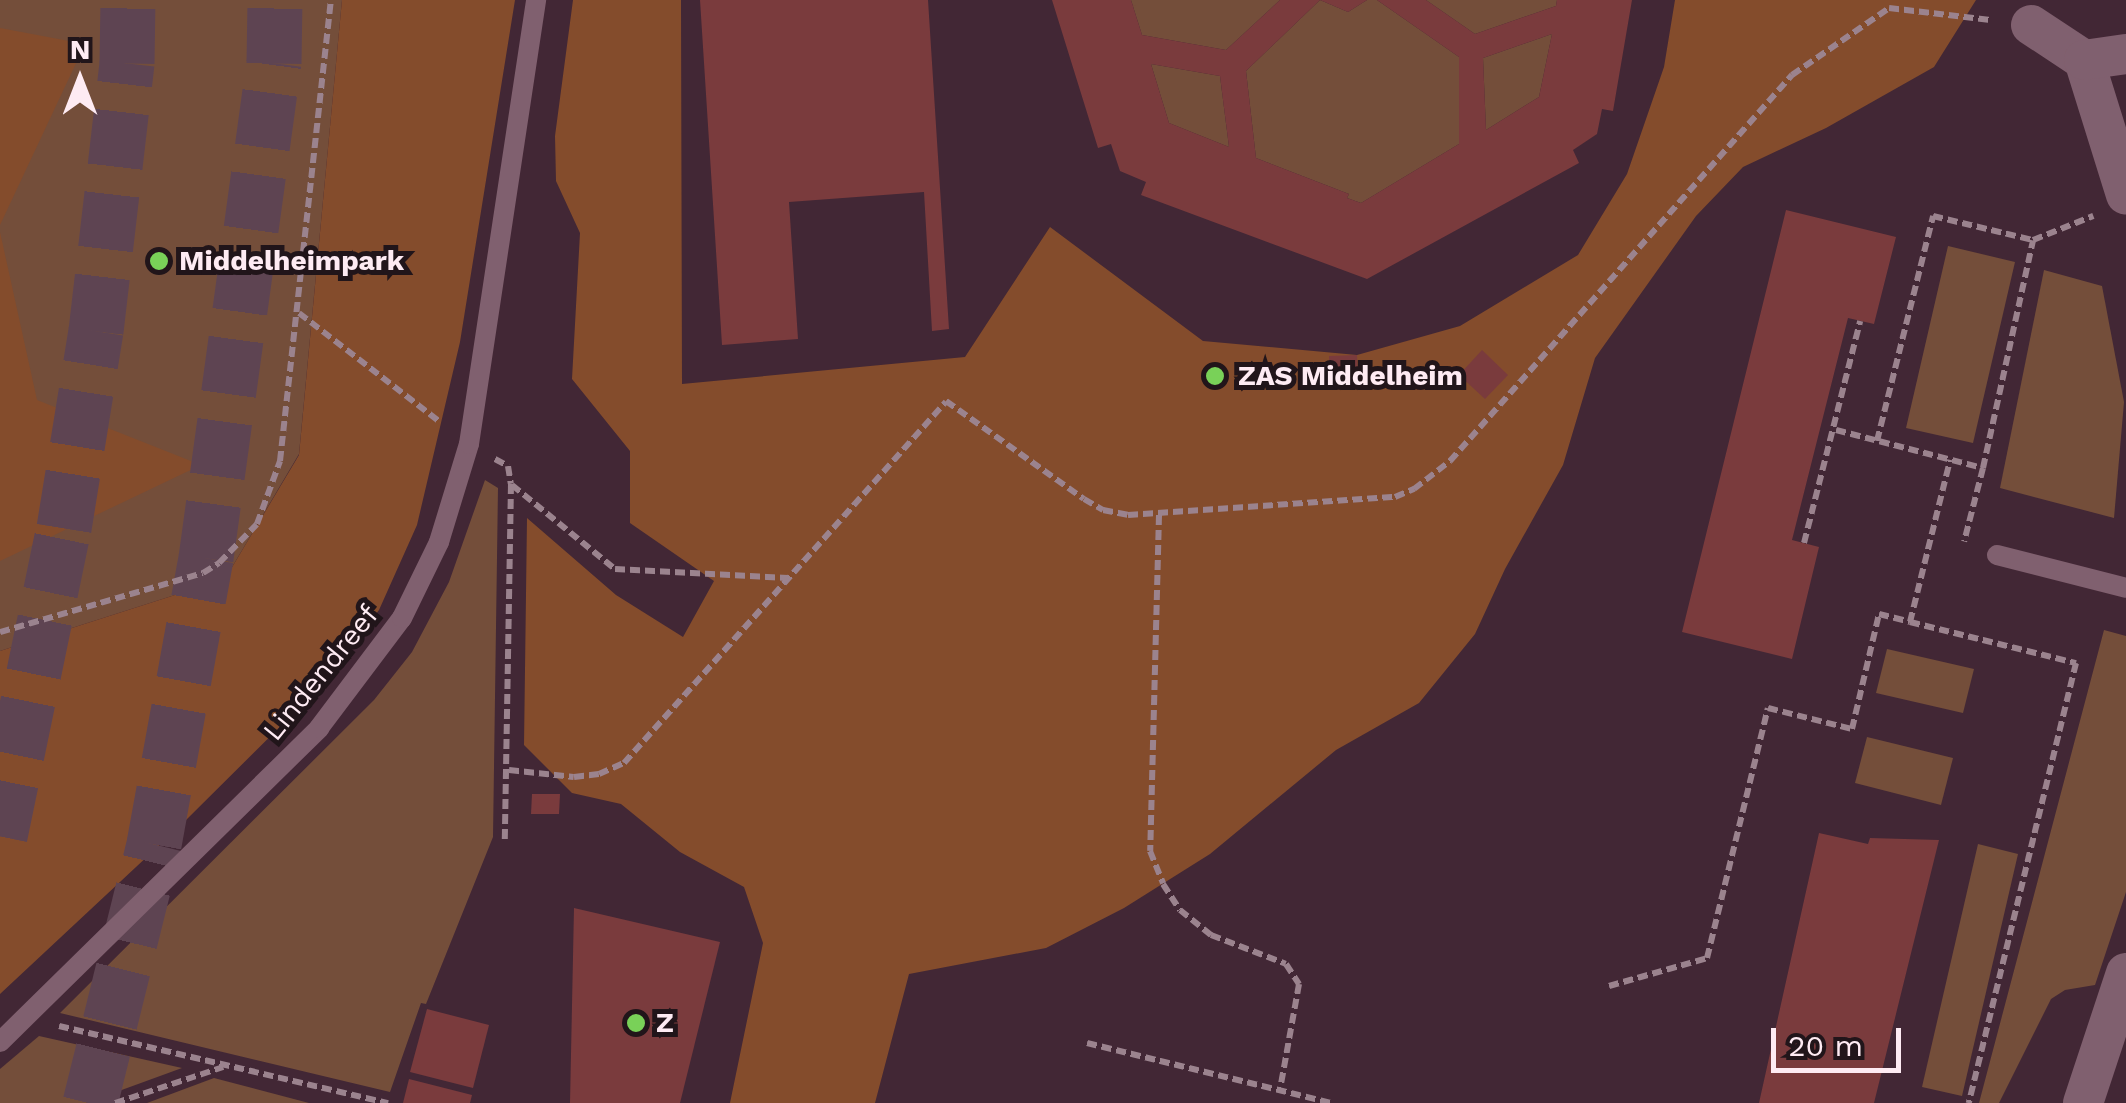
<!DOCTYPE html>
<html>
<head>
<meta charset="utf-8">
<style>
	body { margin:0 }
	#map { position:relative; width:2126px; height:1103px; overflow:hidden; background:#422735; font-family:"Work Sans",sans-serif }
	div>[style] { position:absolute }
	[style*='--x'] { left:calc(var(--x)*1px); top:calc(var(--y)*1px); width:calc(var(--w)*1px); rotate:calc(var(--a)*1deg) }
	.green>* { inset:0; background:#744e3a }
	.forest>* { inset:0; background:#844c2c }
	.building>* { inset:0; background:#7a3b3d }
	.highway-tunnel>* { height:55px; margin-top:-27.5px; transform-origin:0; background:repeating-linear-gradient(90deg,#5e4452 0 55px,transparent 0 83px) }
	.path>* { height:6px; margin-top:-3px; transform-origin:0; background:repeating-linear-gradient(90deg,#9b838e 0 10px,transparent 0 15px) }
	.lane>* { height:20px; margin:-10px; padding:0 10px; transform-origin:10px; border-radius:10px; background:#80606f }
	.street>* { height:40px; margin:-20px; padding:0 20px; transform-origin:20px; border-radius:20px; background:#80606f }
	.dots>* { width:28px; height:28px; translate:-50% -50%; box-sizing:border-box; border:5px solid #21151a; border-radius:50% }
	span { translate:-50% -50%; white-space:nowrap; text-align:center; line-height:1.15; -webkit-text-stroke:10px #21151a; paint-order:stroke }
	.poi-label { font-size:28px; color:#feebf3; font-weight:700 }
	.left { translate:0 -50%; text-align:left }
	.street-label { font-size:28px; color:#feebf3 }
	.north { position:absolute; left:30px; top:30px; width:100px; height:100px; -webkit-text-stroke:8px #21151a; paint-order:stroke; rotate:0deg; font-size:28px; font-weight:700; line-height:40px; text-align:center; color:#feebf3 }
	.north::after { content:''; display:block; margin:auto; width:35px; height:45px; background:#feebf3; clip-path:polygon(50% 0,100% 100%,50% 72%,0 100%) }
	.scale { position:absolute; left:1771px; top:1028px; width:130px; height:45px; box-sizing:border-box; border:5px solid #feebf3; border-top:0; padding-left:12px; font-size:30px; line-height:35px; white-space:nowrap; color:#feebf3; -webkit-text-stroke:8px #21151a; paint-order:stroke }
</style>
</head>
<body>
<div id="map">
	<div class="green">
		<i style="clip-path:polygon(0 0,342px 0,299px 454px,225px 579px,0 651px)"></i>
		<i style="clip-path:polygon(1131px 0,1280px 0,1226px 50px,1142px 35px)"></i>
		<i style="clip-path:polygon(1320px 0,1348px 12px,1367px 0,1377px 0,1459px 57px,1459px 144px,1361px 203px,1347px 198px,1349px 194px,1256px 158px,1246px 71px)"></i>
		<i style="clip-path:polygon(1426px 0,1557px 0,1556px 6px,1475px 34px)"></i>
		<i style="clip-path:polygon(1552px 34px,1539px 97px,1486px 130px,1483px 58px)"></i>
		<i style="clip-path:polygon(1151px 64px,1220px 76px,1229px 147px,1169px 123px)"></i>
		<i style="clip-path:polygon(1948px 246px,2015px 262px,1973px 443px,1906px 428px)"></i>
		<i style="clip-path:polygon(2044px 270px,2102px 286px,2124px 402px,2114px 518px,2000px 488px)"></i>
		<i style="clip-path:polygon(485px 480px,498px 488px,493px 837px,426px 1004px,421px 1003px,390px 1092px,60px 1013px,374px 700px,412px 652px,449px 582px)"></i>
		<i style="clip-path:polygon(2104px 630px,2126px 636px,2126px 892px,2095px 985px,2065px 990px,2051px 999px,1999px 1103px,1979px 1103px)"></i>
		<i style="clip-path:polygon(1887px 649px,1974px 669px,1963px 713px,1876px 693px)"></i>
		<i style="clip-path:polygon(1867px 737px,1953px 758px,1941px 805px,1855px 783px)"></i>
		<i style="clip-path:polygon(1978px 844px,2018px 854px,1962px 1096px,1922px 1087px)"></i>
		<i style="clip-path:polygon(39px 1036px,182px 1068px,86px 1103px,0 1103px,0 1069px)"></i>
		<i style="clip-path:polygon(214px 1078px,309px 1103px,147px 1103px)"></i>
	</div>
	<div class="forest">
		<i style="clip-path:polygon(342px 0,515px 0,460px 342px,417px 525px,379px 610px,323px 684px,181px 825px,0 994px,0 651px,225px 579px,299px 455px)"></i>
		<i style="clip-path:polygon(573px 0,681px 0,682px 384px,965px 357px,1050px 227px,1203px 341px,1357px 355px,1460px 326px,1578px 255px,1627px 174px,1664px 67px,1675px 0,1976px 0,1934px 67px,1826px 128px,1743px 167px,1696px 216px,1595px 358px,1563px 465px,1505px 569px,1475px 634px,1419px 703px,1336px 750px,1210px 854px,1124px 908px,1046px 948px,909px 974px,875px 1103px,730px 1103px,763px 943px,744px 887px,680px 852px,621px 804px,572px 793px,524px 745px,527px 518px,616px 595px,683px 637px,714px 581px,630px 523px,630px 451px,572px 379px,580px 233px,556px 181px,555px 136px)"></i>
		<i style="clip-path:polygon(0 28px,85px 44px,0 225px)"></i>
		<i style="clip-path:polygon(0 232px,37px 400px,201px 465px,0 561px)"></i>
	</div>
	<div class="building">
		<i style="clip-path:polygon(700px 0,928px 0,949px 329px,932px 331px,924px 192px,789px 202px,798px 339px,722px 345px)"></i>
		<i style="clip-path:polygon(evenodd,1052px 0,1131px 0,1142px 35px,1226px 50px,1280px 0,1367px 0,1348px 12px,1320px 0,1246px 71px,1256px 158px,1349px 194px,1347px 198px,1361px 203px,1459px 144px,1459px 57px,1377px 0,1426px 0,1475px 34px,1556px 6px,1557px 0,1632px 0,1613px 111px,1602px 109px,1597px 134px,1573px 150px,1579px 163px,1367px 279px,1141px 195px,1146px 182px,1120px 171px,1111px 144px,1098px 148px,1052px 0,1552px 34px,1539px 97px,1486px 130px,1483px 58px,1552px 34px,1052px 0,1151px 64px,1220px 76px,1229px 147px,1169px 123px,1151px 64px)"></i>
		<i style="clip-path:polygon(1786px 210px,1896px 237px,1874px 324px,1848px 318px,1792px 540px,1819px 547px,1792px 659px,1682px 632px)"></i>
		<i style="clip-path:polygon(1482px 350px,1508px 375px,1485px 399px,1459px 375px)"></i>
		<i style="clip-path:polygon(1357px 355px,1358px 377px,1330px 379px,1329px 356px)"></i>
		<i style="clip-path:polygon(532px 794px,560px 794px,559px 814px,531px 814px)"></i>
		<i style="clip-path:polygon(1819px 833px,1868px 844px,1870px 838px,1939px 840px,1874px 1103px,1759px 1103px)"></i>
		<i style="clip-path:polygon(574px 908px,720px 942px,680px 1103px,570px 1103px)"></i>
		<i style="clip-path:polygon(427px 1009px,489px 1025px,473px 1088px,410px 1072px)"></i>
		<i style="clip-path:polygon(409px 1079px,472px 1095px,470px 1103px,403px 1103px)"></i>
	</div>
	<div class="highway-tunnel">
		<i style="--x:0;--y:836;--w:315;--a:-78.3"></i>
		<i style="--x:64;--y:528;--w:200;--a:-80.8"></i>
		<i style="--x:96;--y:331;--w:270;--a:-83.4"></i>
		<i style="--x:127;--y:63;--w:63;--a:-89.1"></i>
		<i style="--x:90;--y:1103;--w:267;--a:-76.1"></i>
		<i style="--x:154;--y:844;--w:291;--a:-79.7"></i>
		<i style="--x:206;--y:558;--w:500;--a:-82.2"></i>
		<i style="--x:274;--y:63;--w:63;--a:-89.1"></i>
	</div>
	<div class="path">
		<i style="--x:299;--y:313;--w:178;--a:37.7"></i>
		<i style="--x:1836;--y:430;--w:152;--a:14.5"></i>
		<i style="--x:1983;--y:468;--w:76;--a:104.4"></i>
		<i style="--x:1877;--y:441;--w:232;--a:-76"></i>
		<i style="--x:1933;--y:216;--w:103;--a:13.5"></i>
		<i style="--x:495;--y:459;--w:15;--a:28"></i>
		<i style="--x:508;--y:466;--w:18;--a:81"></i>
		<i style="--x:511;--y:484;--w:357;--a:91"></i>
		<i style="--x:1983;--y:468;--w:233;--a:-77.6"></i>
		<i style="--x:2033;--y:240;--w:65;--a:-21.8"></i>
		<i style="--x:512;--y:485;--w:133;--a:39.2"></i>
		<i style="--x:615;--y:569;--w:173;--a:3"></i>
		<i style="--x:1159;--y:515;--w:336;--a:91.5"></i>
		<i style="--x:1150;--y:851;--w:35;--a:68"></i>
		<i style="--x:1163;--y:884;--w:31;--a:57"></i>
		<i style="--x:1180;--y:910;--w:40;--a:39"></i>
		<i style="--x:1211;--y:935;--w:80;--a:21.1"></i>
		<i style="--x:1286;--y:964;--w:24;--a:57"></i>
		<i style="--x:1299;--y:984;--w:108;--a:100.2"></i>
		<i style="--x:1804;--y:543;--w:229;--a:-75.8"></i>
		<i style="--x:1910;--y:622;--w:171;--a:13.9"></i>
		<i style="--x:2076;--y:663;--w:453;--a:103.7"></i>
		<i style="--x:0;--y:632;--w:211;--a:-16.2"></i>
		<i style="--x:203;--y:573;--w:19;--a:-32"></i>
		<i style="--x:219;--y:563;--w:54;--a:-45.7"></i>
		<i style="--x:257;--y:524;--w:67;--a:-69.9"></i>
		<i style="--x:280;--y:461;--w:464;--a:-83.7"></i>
		<i style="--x:509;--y:770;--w:65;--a:6.1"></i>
		<i style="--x:574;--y:777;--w:25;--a:-7"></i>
		<i style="--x:599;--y:774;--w:27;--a:-24"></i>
		<i style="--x:624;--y:763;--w:484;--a:-48.3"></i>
		<i style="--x:946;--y:401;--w:169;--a:35.4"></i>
		<i style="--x:1084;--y:499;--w:22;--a:30"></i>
		<i style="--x:1103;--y:510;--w:25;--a:11"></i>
		<i style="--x:1128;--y:515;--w:268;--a:-3.9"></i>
		<i style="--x:1395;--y:497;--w:21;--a:-23"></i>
		<i style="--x:1414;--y:489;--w:46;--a:-37.9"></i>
		<i style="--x:1450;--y:461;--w:516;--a:-48.46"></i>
		<i style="--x:1792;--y:75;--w:118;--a:-34.6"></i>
		<i style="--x:1889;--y:8;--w:102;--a:6.8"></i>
		<i style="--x:1609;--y:986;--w:102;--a:-15.9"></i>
		<i style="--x:1707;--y:958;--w:257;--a:-76.3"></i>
		<i style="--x:1768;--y:708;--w:87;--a:14"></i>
		<i style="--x:1852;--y:729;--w:118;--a:-76.8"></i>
		<i style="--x:1879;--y:614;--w:32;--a:14"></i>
		<i style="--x:1910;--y:622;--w:167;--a:-76.1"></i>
		<i style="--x:59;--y:1026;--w:338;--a:13.2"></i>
		<i style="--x:1087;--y:1043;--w:252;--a:13.8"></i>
		<i style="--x:115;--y:1103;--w:114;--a:-18.4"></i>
	</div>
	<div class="lane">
		<i style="--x:1997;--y:555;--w:133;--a:14.3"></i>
		<i style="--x:0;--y:1042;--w:448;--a:-44.5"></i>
		<i style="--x:319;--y:728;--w:138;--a:-53"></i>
		<i style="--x:402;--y:618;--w:85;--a:-64"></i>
		<i style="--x:439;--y:542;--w:102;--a:-73"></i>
		<i style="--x:469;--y:444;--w:449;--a:-81.4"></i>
	</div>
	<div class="street">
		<i style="--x:2031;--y:25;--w:64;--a:33.4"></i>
		<i style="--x:2084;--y:60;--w:141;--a:72.7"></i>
		<i style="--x:2084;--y:60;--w:42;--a:-8.1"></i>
		<i style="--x:2083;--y:1103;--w:137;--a:-71.7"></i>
	</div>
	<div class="dots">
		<i style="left:159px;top:261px;background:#79d158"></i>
		<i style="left:1215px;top:376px;background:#79d158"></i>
		<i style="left:636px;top:1023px;background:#79d158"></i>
	</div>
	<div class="poi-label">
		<span class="left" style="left:179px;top:261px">Middelheimpark</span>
		<span class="left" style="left:1238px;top:376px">ZAS Middelheim</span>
		<span class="left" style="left:656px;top:1023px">Z</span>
	</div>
	<div class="street-label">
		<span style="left:321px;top:673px;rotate:-51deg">Lindendreef</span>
	</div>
	<div class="north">N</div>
	<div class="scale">20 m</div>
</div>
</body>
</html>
